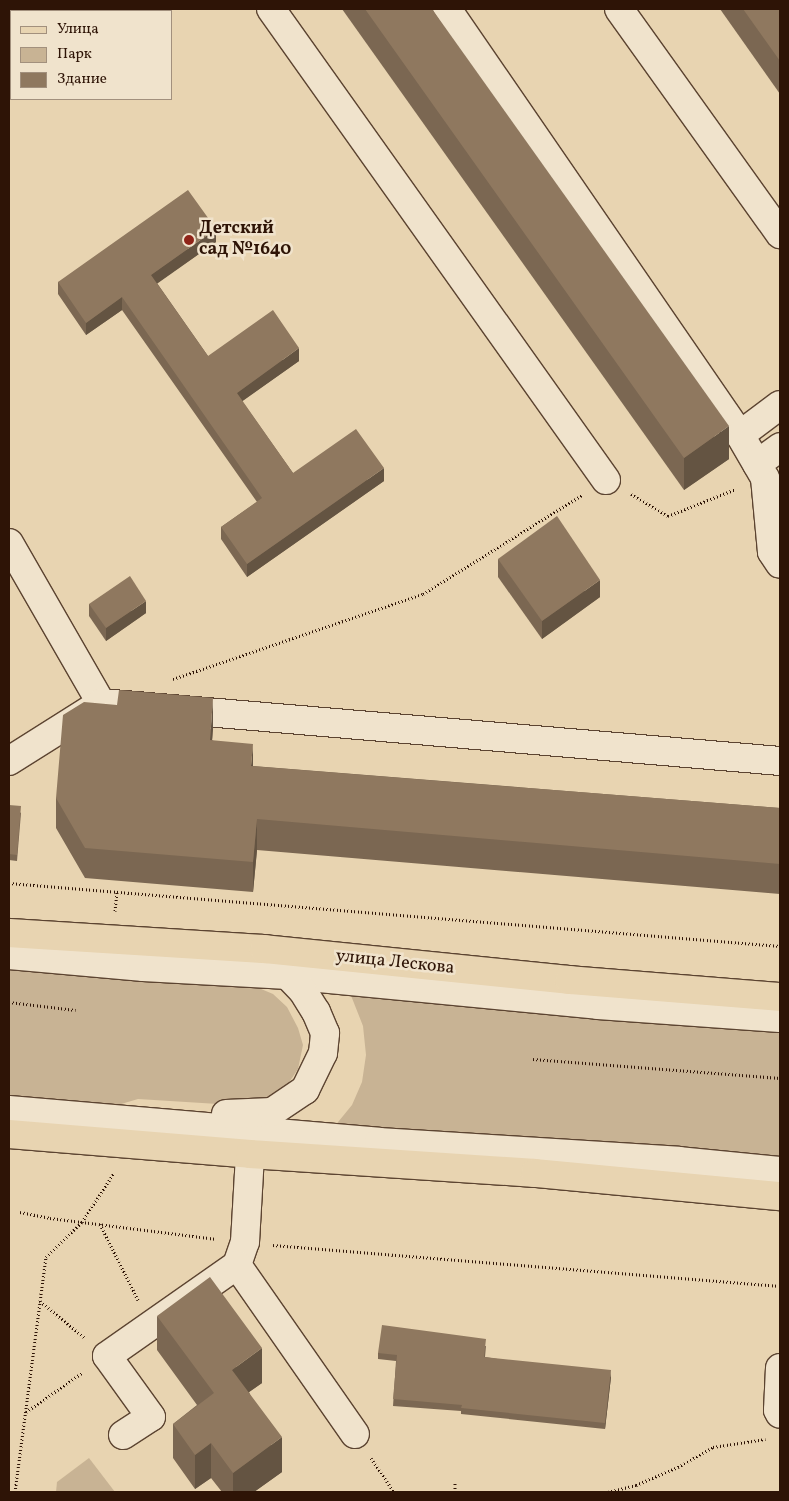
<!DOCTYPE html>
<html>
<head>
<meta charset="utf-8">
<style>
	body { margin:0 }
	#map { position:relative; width:789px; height:1501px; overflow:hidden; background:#e8d4b1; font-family:Vollkorn,serif }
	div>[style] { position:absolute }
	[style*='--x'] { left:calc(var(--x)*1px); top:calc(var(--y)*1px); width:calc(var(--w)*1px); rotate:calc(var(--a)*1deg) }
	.green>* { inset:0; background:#c8b394 }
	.path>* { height:3px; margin-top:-1.5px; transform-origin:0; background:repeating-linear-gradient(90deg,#2e1406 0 1px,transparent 0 3.5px) }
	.roads { filter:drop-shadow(1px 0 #5c4431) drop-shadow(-1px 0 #5c4431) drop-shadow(0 1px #5c4431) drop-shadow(0 -1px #5c4431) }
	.minor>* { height:28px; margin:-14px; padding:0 14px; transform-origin:14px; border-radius:14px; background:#f0e3cc }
	.major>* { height:28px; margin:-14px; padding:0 14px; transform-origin:14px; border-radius:14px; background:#e8d4b1 }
	.wall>* { inset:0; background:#7b6752 }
	.shaded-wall>* { inset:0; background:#645442 }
	.building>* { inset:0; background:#8f785f }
	.dots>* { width:14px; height:14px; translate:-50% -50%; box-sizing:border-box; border:2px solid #f0e3cc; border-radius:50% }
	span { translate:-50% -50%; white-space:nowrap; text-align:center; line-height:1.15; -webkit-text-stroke:5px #f0e3cc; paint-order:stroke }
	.poi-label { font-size:18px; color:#2e1406; font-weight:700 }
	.left { translate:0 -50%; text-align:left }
	.street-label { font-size:18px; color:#2e1406 }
	.frame { position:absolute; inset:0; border:10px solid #2e1406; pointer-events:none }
	.legend { position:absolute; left:10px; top:10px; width:162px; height:90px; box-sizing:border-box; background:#f0e3cc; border:1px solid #a2907d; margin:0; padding:6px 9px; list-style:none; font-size:15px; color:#2e1406 }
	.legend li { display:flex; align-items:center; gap:10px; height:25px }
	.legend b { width:25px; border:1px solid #a2907d }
</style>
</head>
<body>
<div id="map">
	<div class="green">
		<i style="clip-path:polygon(9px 966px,254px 986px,273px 994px,287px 1007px,298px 1028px,303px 1045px,298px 1069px,286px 1087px,271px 1100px,234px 1105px,138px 1099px,111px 1107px,9px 1099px)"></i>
		<i style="clip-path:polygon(350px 993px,780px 1026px,780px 1162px,334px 1127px,352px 1105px,362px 1082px,366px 1055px,363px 1026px)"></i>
		<i style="clip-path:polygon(89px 1458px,115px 1492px,56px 1492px,57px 1482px)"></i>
	</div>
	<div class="path">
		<i style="--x:631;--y:494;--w:43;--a:30.7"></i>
		<i style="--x:668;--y:516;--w:73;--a:-21.7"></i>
		<i style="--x:173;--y:679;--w:264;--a:-18.8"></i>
		<i style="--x:423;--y:594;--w:187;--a:-31.9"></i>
		<i style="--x:9;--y:883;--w:774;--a:4.67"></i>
		<i style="--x:115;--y:911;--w:19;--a:-84"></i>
		<i style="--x:9;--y:1002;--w:67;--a:6.8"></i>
		<i style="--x:533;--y:1059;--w:248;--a:4.4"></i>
		<i style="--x:20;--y:1212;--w:31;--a:11"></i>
		<i style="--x:50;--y:1218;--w:168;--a:7.2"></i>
		<i style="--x:100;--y:1224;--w:85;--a:63.4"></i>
		<i style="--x:273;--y:1245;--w:509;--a:4.62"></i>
		<i style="--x:40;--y:1301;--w:58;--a:39.4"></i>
		<i style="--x:26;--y:1412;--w:68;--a:-34.9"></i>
		<i style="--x:371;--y:1458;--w:41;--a:55.9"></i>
		<i style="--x:15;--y:1492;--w:237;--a:-82.5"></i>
		<i style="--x:46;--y:1257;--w:50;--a:-44.2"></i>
		<i style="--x:82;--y:1222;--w:59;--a:-56.9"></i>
		<i style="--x:455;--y:1492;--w:10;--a:-90"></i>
		<i style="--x:608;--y:1492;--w:29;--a:-14"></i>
		<i style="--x:636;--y:1485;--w:46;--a:-23.2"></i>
		<i style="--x:678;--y:1467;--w:40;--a:-29.7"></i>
		<i style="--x:713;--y:1447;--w:53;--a:-8.7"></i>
	</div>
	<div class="roads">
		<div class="minor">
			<i style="--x:271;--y:9;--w:578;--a:54.58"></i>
			<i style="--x:447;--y:9;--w:517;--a:55.48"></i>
			<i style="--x:740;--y:435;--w:50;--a:59.8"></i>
			<i style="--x:765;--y:478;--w:74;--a:84.6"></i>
			<i style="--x:772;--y:552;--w:14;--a:56"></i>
			<i style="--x:619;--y:9;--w:277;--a:54.4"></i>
			<i style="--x:740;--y:435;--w:50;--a:-36.9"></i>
			<i style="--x:757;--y:464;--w:29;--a:-36"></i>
			<i style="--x:9;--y:543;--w:185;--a:60.1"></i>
			<i style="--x:9;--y:761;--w:109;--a:-32.2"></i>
			<i style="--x:101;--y:703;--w:681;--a:4.88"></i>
			<i style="--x:9;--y:955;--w:135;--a:5.1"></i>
			<i style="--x:143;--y:967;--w:145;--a:3.2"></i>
			<i style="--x:288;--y:975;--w:311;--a:5.5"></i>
			<i style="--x:598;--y:1005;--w:182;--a:4.1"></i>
			<i style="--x:9;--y:1110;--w:371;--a:4.9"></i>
			<i style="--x:379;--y:1142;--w:300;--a:3.6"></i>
			<i style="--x:678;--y:1161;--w:102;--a:5.6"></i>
			<i style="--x:226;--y:1114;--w:46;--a:-2.5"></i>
			<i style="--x:272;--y:1112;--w:40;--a:-34"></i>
			<i style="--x:305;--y:1090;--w:41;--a:-64.1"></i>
			<i style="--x:323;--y:1053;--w:20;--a:-84"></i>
			<i style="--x:325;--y:1033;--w:23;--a:-113"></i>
			<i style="--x:316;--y:1012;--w:26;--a:-122"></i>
			<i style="--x:302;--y:990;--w:29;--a:-134"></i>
			<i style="--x:237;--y:1265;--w:24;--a:-71"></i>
			<i style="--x:245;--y:1242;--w:88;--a:-86.7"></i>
			<i style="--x:780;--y:1368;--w:42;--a:92.7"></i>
			<i style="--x:778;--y:1410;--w:4;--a:63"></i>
			<i style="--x:123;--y:1435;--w:33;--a:-33"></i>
			<i style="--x:151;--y:1417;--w:75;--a:-125.8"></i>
			<i style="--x:107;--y:1356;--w:159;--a:-35"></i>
			<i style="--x:237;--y:1265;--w:206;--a:55.1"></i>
		</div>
		<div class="major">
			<i style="--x:9;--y:933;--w:256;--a:3.6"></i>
			<i style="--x:264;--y:949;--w:307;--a:5.8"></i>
			<i style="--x:569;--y:980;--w:212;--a:4.6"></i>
			<i style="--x:9;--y:1134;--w:242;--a:4.7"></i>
			<i style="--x:250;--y:1154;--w:286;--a:3.8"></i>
			<i style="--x:535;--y:1173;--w:246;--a:5.4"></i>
		</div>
	</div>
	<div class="wall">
		<i style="clip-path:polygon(342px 9px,432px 9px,729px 459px,684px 490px)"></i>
		<i style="clip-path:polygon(720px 9px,780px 9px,780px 94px)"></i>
		<i style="clip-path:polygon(216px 242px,157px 283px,208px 356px,299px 361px,242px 401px,293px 473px,384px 481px,247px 577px,221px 539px,221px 527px,257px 502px,122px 310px,86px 335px,58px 294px,58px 282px)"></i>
		<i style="clip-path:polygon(498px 559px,600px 597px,542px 639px,498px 577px)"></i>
		<i style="clip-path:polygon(89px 604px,146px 613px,106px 641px,89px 616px)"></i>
		<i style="clip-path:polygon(213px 728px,212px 740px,253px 766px,780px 808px,780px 894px,257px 850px,253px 892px,85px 878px,56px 828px,56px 798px)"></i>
		<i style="clip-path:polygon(9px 805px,21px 813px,17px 861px,9px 860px)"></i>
		<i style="clip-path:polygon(157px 1316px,262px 1383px,249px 1392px,282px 1472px,254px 1492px,222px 1492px,211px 1478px,195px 1489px,173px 1458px,173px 1424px,197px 1405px,157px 1350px)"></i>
		<i style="clip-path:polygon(486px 1346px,485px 1357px,611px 1377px,605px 1429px,461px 1414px,461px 1411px,393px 1406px,396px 1361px,378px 1359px,378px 1353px)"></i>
	</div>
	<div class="shaded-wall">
		<i style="clip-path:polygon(216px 229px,216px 242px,151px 288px,151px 275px)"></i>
		<i style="clip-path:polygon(122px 297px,122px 310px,86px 335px,86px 323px)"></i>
		<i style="clip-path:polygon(299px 348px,299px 361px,237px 405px,237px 393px)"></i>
		<i style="clip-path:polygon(729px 426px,729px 459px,684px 490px,684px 458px)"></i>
		<i style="clip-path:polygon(384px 468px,384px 481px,247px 577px,247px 564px)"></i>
		<i style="clip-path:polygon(600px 580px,600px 597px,542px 639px,542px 621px)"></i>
		<i style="clip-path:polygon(146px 601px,146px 613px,106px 641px,106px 628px)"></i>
		<i style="clip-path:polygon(213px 698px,213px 728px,210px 770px,210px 740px)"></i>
		<i style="clip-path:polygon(253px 744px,253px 774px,251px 766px)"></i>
		<i style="clip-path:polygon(257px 819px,257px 850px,253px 892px,253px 862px)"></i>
		<i style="clip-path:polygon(262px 1348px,262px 1383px,232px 1404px,232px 1370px)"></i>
		<i style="clip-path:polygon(611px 1370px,611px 1377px,605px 1429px,605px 1423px)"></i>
		<i style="clip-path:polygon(282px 1437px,282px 1472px,254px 1492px,233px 1492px,233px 1473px)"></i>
		<i style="clip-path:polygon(211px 1443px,211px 1478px,195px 1489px,195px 1455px)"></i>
	</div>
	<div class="building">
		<i style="clip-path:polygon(365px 9px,432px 9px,729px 426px,684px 458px)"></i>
		<i style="clip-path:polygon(743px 9px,780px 9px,780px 61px)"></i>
		<i style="clip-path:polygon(188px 190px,216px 229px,151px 275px,208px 356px,273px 310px,299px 348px,237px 393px,293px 473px,356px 429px,384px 468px,247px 564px,221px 527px,262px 498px,122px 297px,86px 323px,58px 282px)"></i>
		<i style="clip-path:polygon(557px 516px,600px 580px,542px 621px,498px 559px)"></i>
		<i style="clip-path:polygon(130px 576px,146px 601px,106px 628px,89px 604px)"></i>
		<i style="clip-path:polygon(119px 690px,213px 698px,210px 740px,253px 744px,251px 766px,780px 808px,780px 864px,257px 819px,253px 862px,85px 848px,56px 798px,63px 715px,84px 702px,117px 705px)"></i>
		<i style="clip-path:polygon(9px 805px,21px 806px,17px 855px,9px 854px)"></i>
		<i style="clip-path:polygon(210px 1277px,262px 1348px,232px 1370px,282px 1437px,233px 1473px,211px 1443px,195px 1455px,173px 1424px,214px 1393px,157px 1316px)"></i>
		<i style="clip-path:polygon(382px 1325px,486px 1339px,484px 1357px,611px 1370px,605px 1423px,461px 1408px,462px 1405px,393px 1399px,397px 1355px,378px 1353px)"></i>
	</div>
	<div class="dots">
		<i style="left:189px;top:240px;background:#8f2418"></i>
	</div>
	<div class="poi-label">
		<span class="left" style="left:199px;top:240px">Детский<br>сад №1640</span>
	</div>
	<div class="street-label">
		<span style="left:395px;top:963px;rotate:6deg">улица Лескова</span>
	</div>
	<div class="frame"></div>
	<ul class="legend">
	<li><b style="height:6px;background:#e8d4b1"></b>Улица</li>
	<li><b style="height:14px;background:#c8b394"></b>Парк</li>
	<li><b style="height:14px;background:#8f785f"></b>Здание</li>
	</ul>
</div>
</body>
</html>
